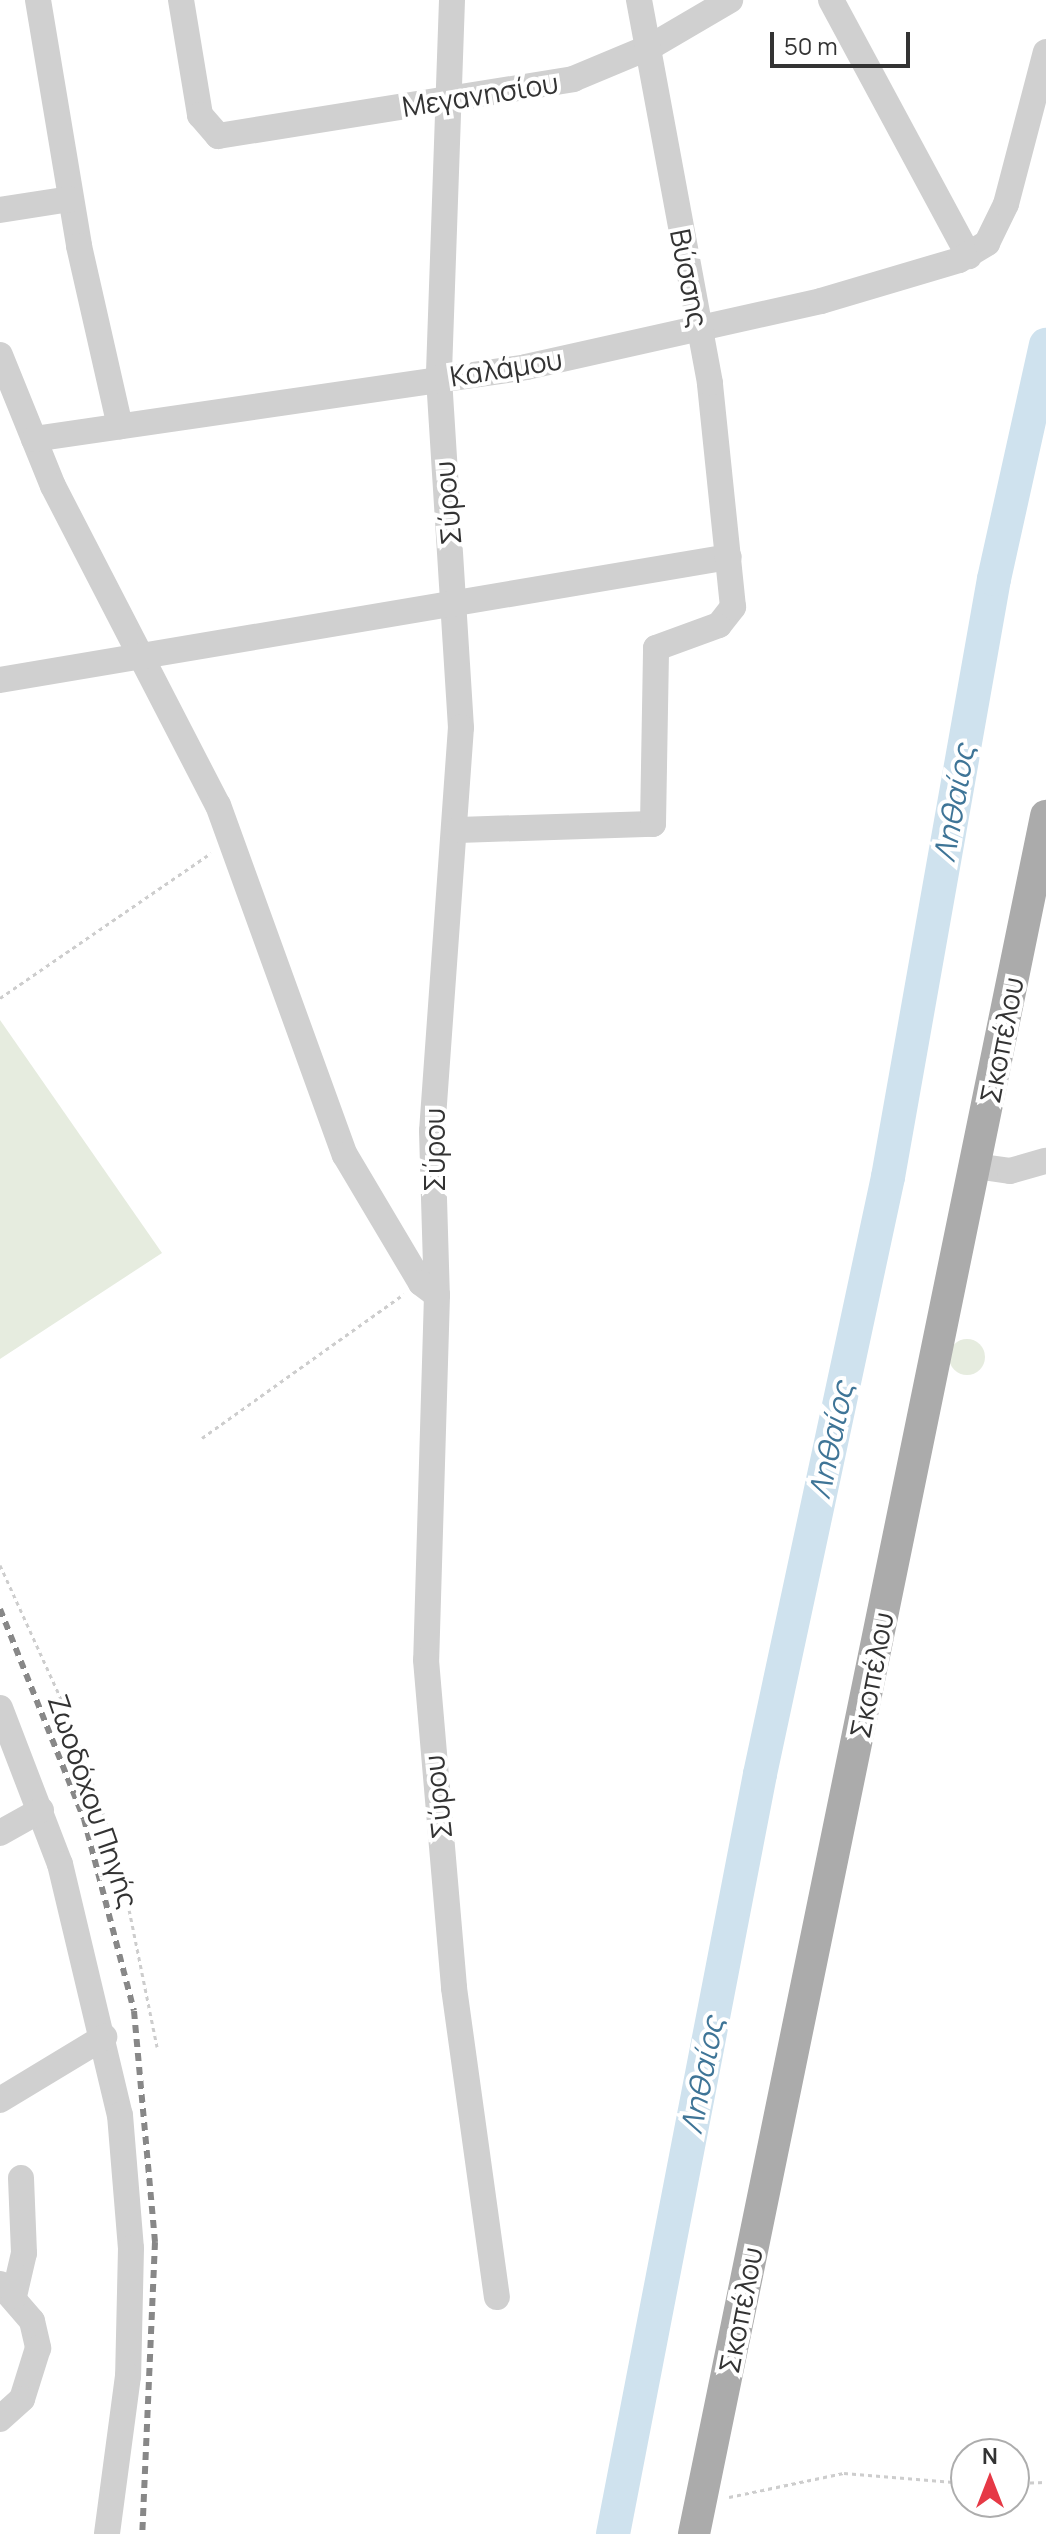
<!DOCTYPE html>
<html>
<head>
<meta charset="utf-8">
<style>
	body { margin:0 }
	#map { position:relative; width:1046px; height:2534px; overflow:hidden; background:#fff; font-family:Manrope,sans-serif }
	div>[style] { position:absolute }
	[style*='--x'] { left:calc(var(--x)*1px); top:calc(var(--y)*1px); width:calc(var(--w)*1px); rotate:calc(var(--a)*1deg) }
	.green>* { inset:0; background:#e6ecdf }
	.round { border-radius:50% }
	.river>* { height:34px; margin:-17px; padding:0 17px; transform-origin:17px; border-radius:17px; background:#cfe2ee }
	.path>* { height:3px; margin-top:-1.5px; transform-origin:0; background:repeating-linear-gradient(90deg,#cdcdcd 0 4px,transparent 0 8px) }
	.minor>* { height:26px; margin:-13px; padding:0 13px; transform-origin:13px; border-radius:13px; background:#d0d0d0 }
	.major>* { height:32px; margin:-16px; padding:0 16px; transform-origin:16px; border-radius:16px; background:#ababab }
	.rail>* { height:6px; margin-top:-3px; transform-origin:0; background:repeating-linear-gradient(90deg,#888 0 8px,transparent 0 14px) }
	span { translate:-50% -50%; white-space:nowrap; text-align:center; line-height:1.15; -webkit-text-stroke:8px #fff; paint-order:stroke }
	.street-label { font-size:28px; color:#333 }
	.water-label { font-size:30px; color:#3f7597; font-style:italic }
	.north { position:absolute; left:950px; top:2438px; width:80px; height:80px; box-sizing:border-box; background:#fff; border:2px solid #adadad; border-radius:50%; rotate:0deg; font-size:22px; font-weight:700; line-height:32px; text-align:center; color:#333 }
	.north::after { content:''; display:block; margin:auto; width:28px; height:36px; background:#e63946; clip-path:polygon(50% 0,100% 100%,50% 72%,0 100%) }
	.scale { position:absolute; left:770px; top:32px; width:140px; height:36px; box-sizing:border-box; border:4px solid #333; border-top:0; padding-left:10px; font-size:24px; line-height:28px; white-space:nowrap; color:#333; -webkit-text-stroke:6px #fff; paint-order:stroke }
</style>
</head>
<body>
<div id="map">
	<div class="green">
		<i style="clip-path:polygon(0 1020px,162px 1253px,0 1359px)"></i>
		<i class="round" style="left:949px;top:1339px;width:36px;height:36px"></i>
	</div>
	<div class="river">
		<i style="--x:613;--y:2534;--w:774;--a:-79.05"></i>
		<i style="--x:760;--y:1774;--w:611;--a:-77.9"></i>
		<i style="--x:888;--y:1177;--w:607;--a:-79.95"></i>
		<i style="--x:994;--y:579;--w:240;--a:-77.5"></i>
	</div>
	<div class="path">
		<i style="--x:0;--y:998;--w:256;--a:-34.5"></i>
		<i style="--x:202;--y:1438;--w:248;--a:-35.5"></i>
		<i style="--x:0;--y:1565;--w:164;--a:65.5"></i>
		<i style="--x:68;--y:1714;--w:150;--a:70.5"></i>
		<i style="--x:118;--y:1855;--w:196;--a:78.5"></i>
		<i style="--x:1014;--y:2483;--w:32;--a:-2"></i>
		<i style="--x:729;--y:2497;--w:117;--a:-11.8"></i>
		<i style="--x:844;--y:2473;--w:122;--a:4.7"></i>
	</div>
	<div class="minor">
		<i style="--x:38;--y:0;--w:249;--a:80.5"></i>
		<i style="--x:79;--y:246;--w:185;--a:77.2"></i>
		<i style="--x:181;--y:0;--w:117;--a:80.6"></i>
		<i style="--x:200;--y:115;--w:28;--a:49"></i>
		<i style="--x:218;--y:136;--w:360;--a:-9.1"></i>
		<i style="--x:573;--y:79;--w:83;--a:-22.6"></i>
		<i style="--x:650;--y:47;--w:93;--a:-30.4"></i>
		<i style="--x:452;--y:0;--w:378;--a:92"></i>
		<i style="--x:439;--y:378;--w:350;--a:86.4"></i>
		<i style="--x:461;--y:727;--w:405;--a:94.1"></i>
		<i style="--x:432;--y:1131;--w:164;--a:88.3"></i>
		<i style="--x:437;--y:1295;--w:365;--a:91.7"></i>
		<i style="--x:426;--y:1660;--w:329;--a:85.1"></i>
		<i style="--x:454;--y:1988;--w:312;--a:82.1"></i>
		<i style="--x:831;--y:0;--w:291;--a:61.7"></i>
		<i style="--x:0;--y:210;--w:71;--a:-8.9"></i>
		<i style="--x:0;--y:355;--w:141;--a:68"></i>
		<i style="--x:53;--y:486;--w:359;--a:62.7"></i>
		<i style="--x:218;--y:805;--w:372;--a:70.1"></i>
		<i style="--x:345;--y:1155;--w:149;--a:59.3"></i>
		<i style="--x:421;--y:1283;--w:20;--a:37"></i>
		<i style="--x:34;--y:439;--w:497;--a:-8.3"></i>
		<i style="--x:526;--y:367;--w:302;--a:-12.6"></i>
		<i style="--x:821;--y:301;--w:144;--a:-16.5"></i>
		<i style="--x:959;--y:260;--w:33;--a:-31"></i>
		<i style="--x:987;--y:243;--w:43;--a:-64"></i>
		<i style="--x:1006;--y:204;--w:157;--a:-75.3"></i>
		<i style="--x:0;--y:680;--w:739;--a:-9.58"></i>
		<i style="--x:458;--y:830;--w:195;--a:-1.8"></i>
		<i style="--x:653;--y:824;--w:176;--a:-89"></i>
		<i style="--x:656;--y:648;--w:67;--a:-20.1"></i>
		<i style="--x:719;--y:625;--w:23;--a:-52"></i>
		<i style="--x:733;--y:607;--w:225;--a:-95.9"></i>
		<i style="--x:710;--y:383;--w:390;--a:-100.5"></i>
		<i style="--x:975;--y:1166;--w:35;--a:8"></i>
		<i style="--x:1010;--y:1171;--w:37;--a:-16"></i>
		<i style="--x:0;--y:1708;--w:167;--a:69"></i>
		<i style="--x:60;--y:1864;--w:258;--a:76.6"></i>
		<i style="--x:120;--y:2115;--w:133;--a:85.3"></i>
		<i style="--x:131;--y:2248;--w:128;--a:91.3"></i>
		<i style="--x:128;--y:2376;--w:159;--a:97.6"></i>
		<i style="--x:0;--y:1833;--w:47;--a:-29.3"></i>
		<i style="--x:0;--y:2100;--w:122;--a:-31.2"></i>
		<i style="--x:0;--y:2284;--w:49;--a:49.1"></i>
		<i style="--x:32;--y:2321;--w:28;--a:77"></i>
		<i style="--x:38;--y:2348;--w:53;--a:107.4"></i>
		<i style="--x:22;--y:2399;--w:30;--a:138"></i>
		<i style="--x:14;--y:2296;--w:44;--a:-76.9"></i>
		<i style="--x:24;--y:2253;--w:75;--a:-92.3"></i>
	</div>
	<div class="major">
		<i style="--x:694;--y:2534;--w:1754;--a:-78.42"></i>
	</div>
	<div class="rail">
		<i style="--x:0;--y:1609;--w:226;--a:68.2"></i>
		<i style="--x:84;--y:1819;--w:198;--a:75.4"></i>
		<i style="--x:134;--y:2011;--w:232;--a:84.8"></i>
		<i style="--x:155;--y:2242;--w:292;--a:92.5"></i>
	</div>
	<div class="street-label">
		<span style="left:480px;top:94px;rotate:-9deg">Μεγανησίου</span>
		<span style="left:690px;top:278px;rotate:79deg">Βύσσης</span>
		<span style="left:506px;top:367px;rotate:-9deg">Καλάμου</span>
		<span style="left:447px;top:503px;rotate:-95deg">Σύρου</span>
		<span style="left:1001px;top:1040px;rotate:-79deg">Σκοπέλου</span>
		<span style="left:434px;top:1150px;rotate:-90deg">Σύρου</span>
		<span style="left:871px;top:1675px;rotate:-79deg">Σκοπέλου</span>
		<span style="left:437px;top:1797px;rotate:-96deg">Σύρου</span>
		<span style="left:94px;top:1801px;rotate:71deg">Ζωοδόχου Πηγής</span>
		<span style="left:740px;top:2310px;rotate:-79deg">Σκοπέλου</span>
	</div>
	<div class="water-label">
		<span style="left:954px;top:803px;rotate:-80deg">Ληθαίος</span>
		<span style="left:831px;top:1440px;rotate:-78deg">Ληθαίος</span>
		<span style="left:702px;top:2075px;rotate:-79deg">Ληθαίος</span>
	</div>
	<div class="north">N</div>
	<div class="scale">50 m</div>
</div>
</body>
</html>
